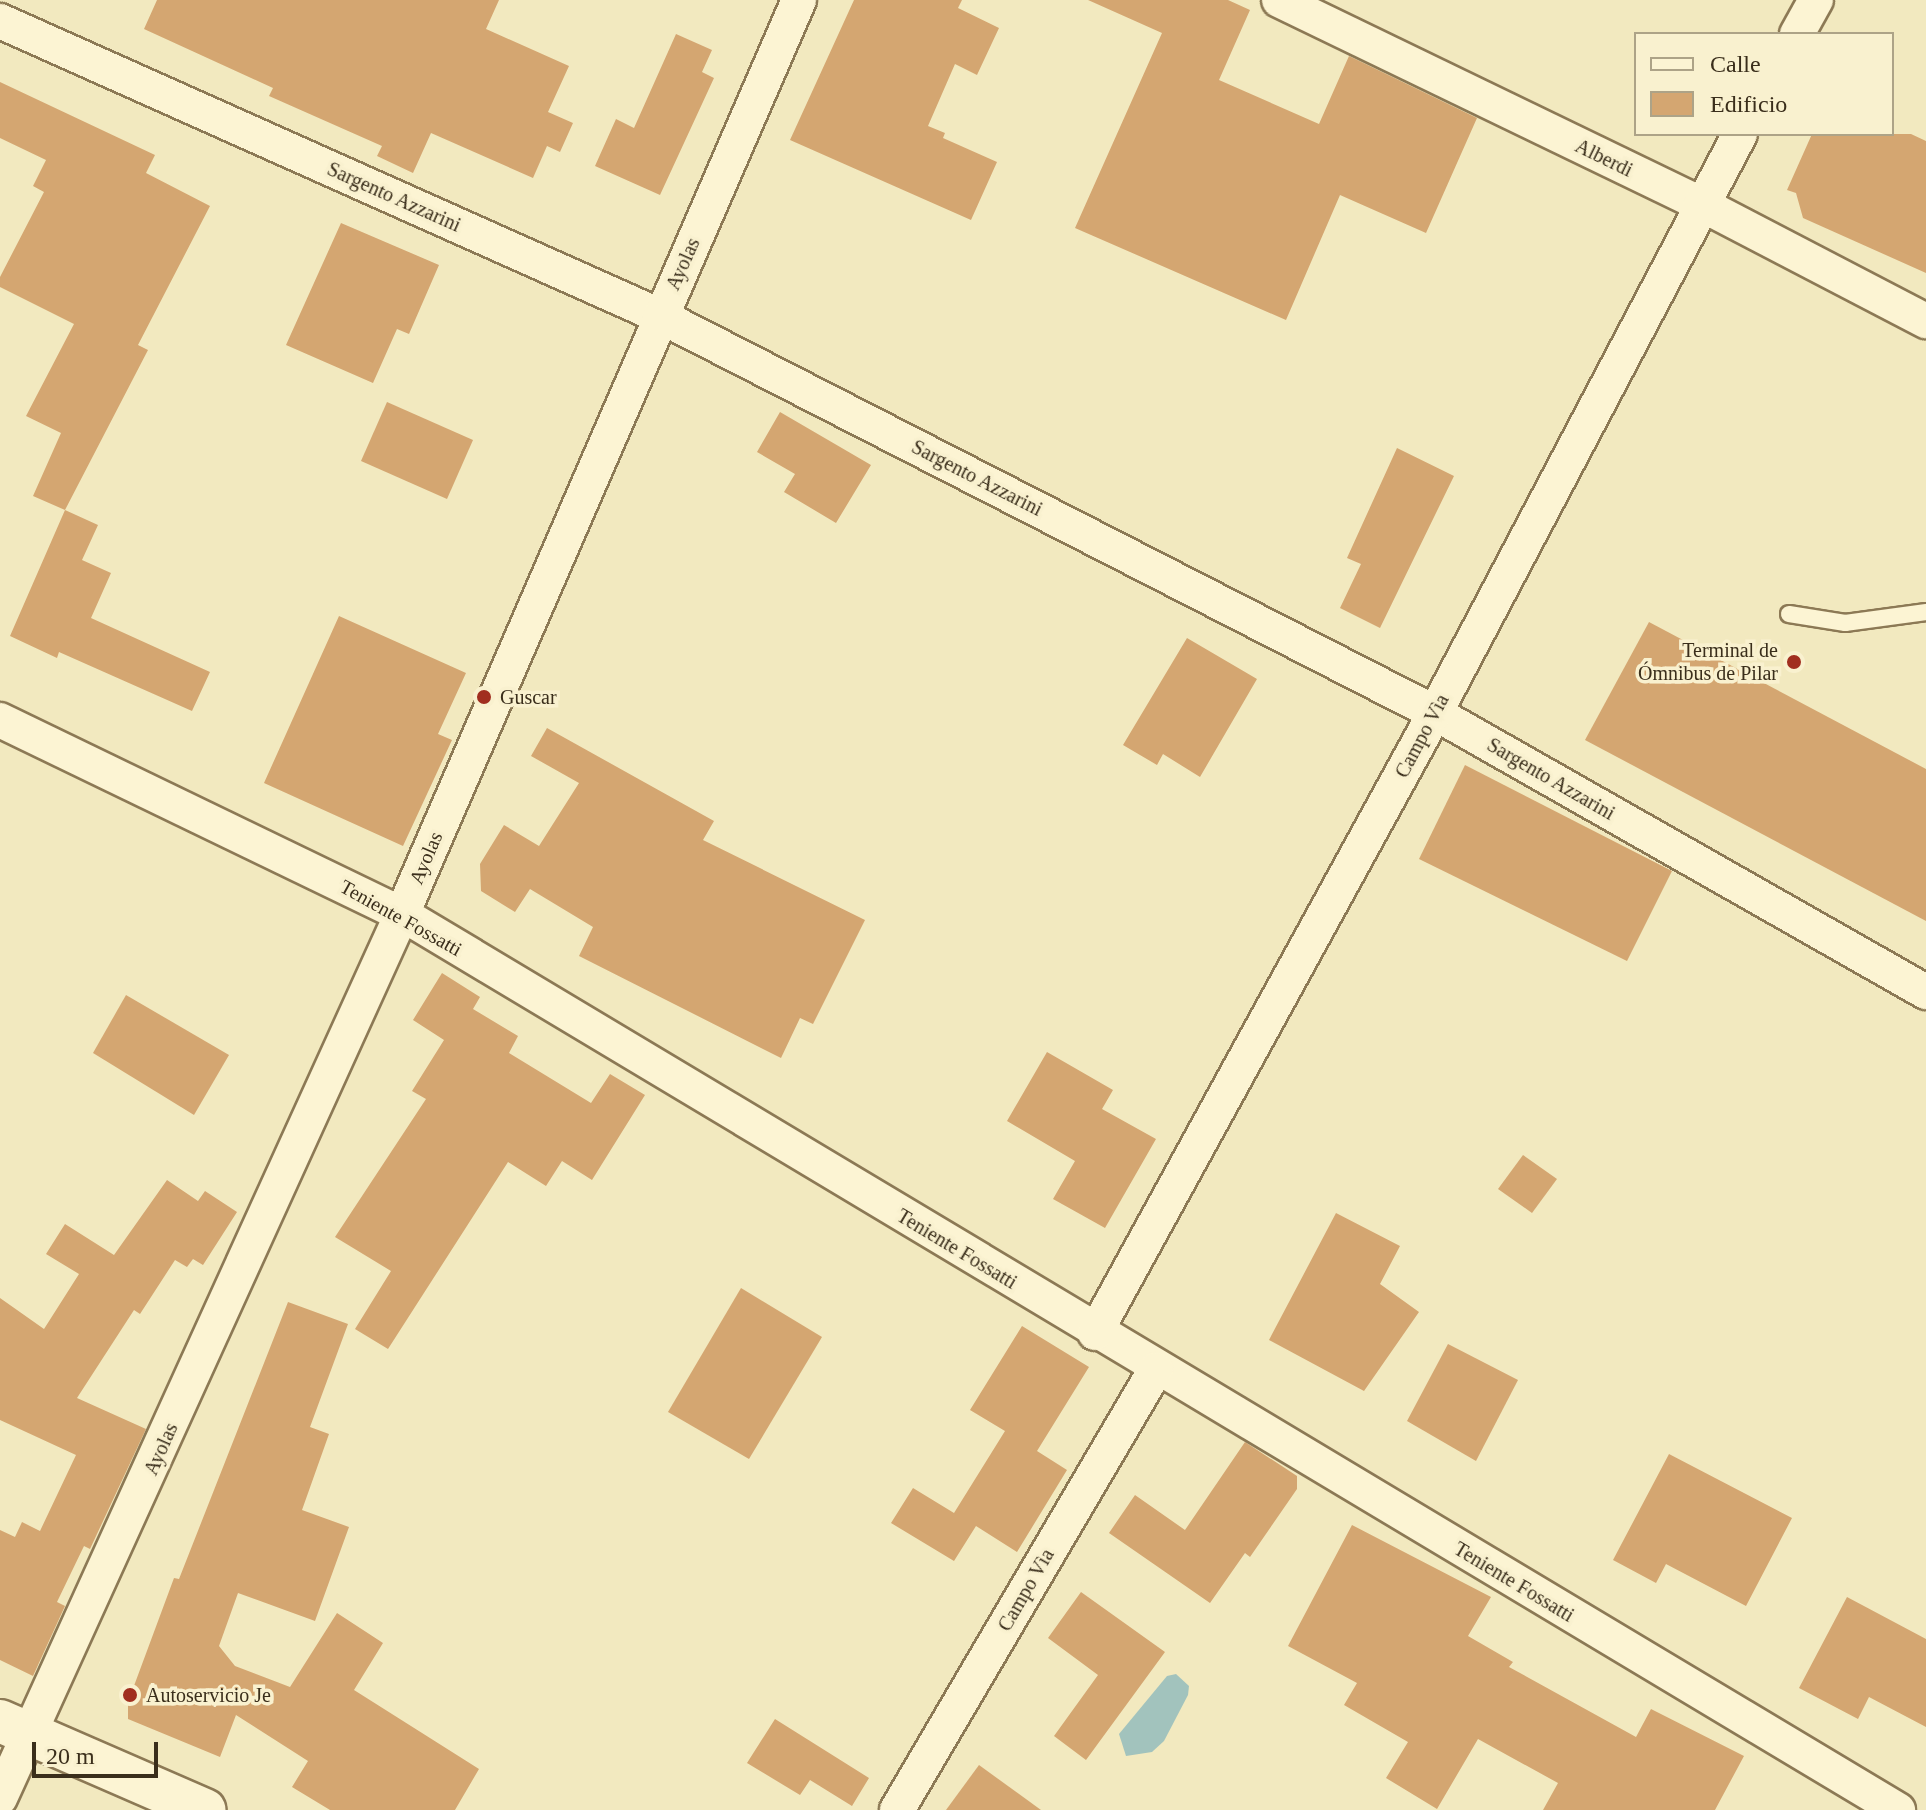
<!DOCTYPE html>
<html>
<head>
<meta charset="utf-8">
<style>
	body { margin:0 }
	#map { position:relative; width:1926px; height:1810px; overflow:hidden; background:#f2e9bf; font-family:Georgia,serif }
	div>[style] { position:absolute }
	[style*='--x'] { left:calc(var(--x)*1px); top:calc(var(--y)*1px); width:calc(var(--w)*1px); rotate:calc(var(--a)*1deg) }
	.water>* { inset:0; background:#a2c3bd }
	.building>* { inset:0; background:#d4a671 }
	.roads { filter:drop-shadow(2px 0 #8c7955) drop-shadow(-2px 0 #8c7955) drop-shadow(0 2px #8c7955) drop-shadow(0 -2px #8c7955) }
	.service>* { height:16px; margin:-8px; padding:0 8px; transform-origin:8px; border-radius:8px; background:#fcf4d3 }
	.minor>* { height:34px; margin:-17px; padding:0 17px; transform-origin:17px; border-radius:17px; background:#fcf4d3 }
	.tertiary>* { height:42px; margin:-21px; padding:0 21px; transform-origin:21px; border-radius:21px; background:#fcf4d3 }
	.dots>* { width:22px; height:22px; translate:-50% -50%; box-sizing:border-box; border:4px solid #f9f1cf; border-radius:50% }
	span { translate:-50% -50%; white-space:nowrap; text-align:center; line-height:1.15; -webkit-text-stroke:7px #f9f1cf; paint-order:stroke }
	.street-label { font-size:20px; color:#3a2e1b }
	.poi-label { font-size:20px; color:#3a2e1b }
	.right { translate:-100% -50%; text-align:right }
	.left { translate:0 -50%; text-align:left }
	.legend { position:absolute; left:1634px; top:32px; width:260px; height:104px; box-sizing:border-box; background:#f9f1cf; border:2px solid #ada387; margin:0; padding:10px 14px; list-style:none; font-size:24px; color:#3a2e1b }
	.legend li { display:flex; align-items:center; gap:16px; height:40px }
	.legend b { width:40px; border:2px solid #ada387 }
	.scale { position:absolute; left:32px; top:1742px; width:126px; height:36px; box-sizing:border-box; border:4px solid #3a2e1b; border-top:0; padding-left:10px; font-size:24px; line-height:28px; white-space:nowrap; color:#3a2e1b; -webkit-text-stroke:6px #f9f1cf; paint-order:stroke }
</style>
</head>
<body>
<div id="map">
	<div class="water">
		<i style="clip-path:polygon(1176px 1674px,1189px 1686px,1188px 1695px,1164px 1741px,1152px 1752px,1126px 1756px,1119px 1734px,1167px 1676px)"></i>
	</div>
	<div class="building">
		<i style="clip-path:polygon(157px 0,499px 0,486px 29px,569px 66px,548px 112px,573px 123px,560px 152px,547px 146px,533px 178px,431px 133px,413px 173px,377px 156px,382px 146px,269px 96px,273px 88px,144px 29px)"></i>
		<i style="clip-path:polygon(854px 0,962px 0,958px 8px,999px 28px,977px 75px,955px 64px,928px 126px,945px 133px,943px 138px,997px 162px,971px 220px,790px 140px)"></i>
		<i style="clip-path:polygon(1088px 0,1228px 0,1250px 10px,1219px 80px,1319px 124px,1349px 56px,1477px 118px,1426px 233px,1340px 195px,1286px 320px,1075px 228px,1162px 33px)"></i>
		<i style="clip-path:polygon(676px 34px,712px 50px,702px 72px,714px 78px,660px 195px,595px 166px,616px 119px,634px 128px)"></i>
		<i style="clip-path:polygon(0 82px,155px 155px,146px 173px,210px 206px,138px 345px,148px 350px,65px 510px,33px 496px,61px 433px,26px 416px,74px 324px,0 287px,0 277px,44px 192px,33px 186px,46px 160px,0 138px)"></i>
		<i style="clip-path:polygon(1812px 134px,1911px 134px,1926px 141px,1926px 273px,1803px 218px,1796px 193px,1787px 190px)"></i>
		<i style="clip-path:polygon(341px 223px,439px 265px,409px 334px,397px 329px,373px 383px,286px 345px)"></i>
		<i style="clip-path:polygon(387px 402px,473px 440px,447px 499px,361px 461px)"></i>
		<i style="clip-path:polygon(780px 412px,871px 465px,836px 523px,784px 492px,795px 474px,757px 452px)"></i>
		<i style="clip-path:polygon(1397px 448px,1454px 476px,1380px 628px,1340px 608px,1361px 564px,1347px 558px)"></i>
		<i style="clip-path:polygon(65px 510px,98px 525px,82px 560px,111px 573px,91px 618px,210px 672px,192px 711px,59px 652px,57px 658px,10px 636px)"></i>
		<i style="clip-path:polygon(339px 616px,466px 673px,438px 734px,452px 740px,403px 846px,264px 783px)"></i>
		<i style="clip-path:polygon(1649px 622px,1926px 769px,1926px 921px,1585px 740px)"></i>
		<i style="clip-path:polygon(1187px 638px,1257px 679px,1200px 777px,1163px 754px,1157px 765px,1123px 745px)"></i>
		<i style="clip-path:polygon(547px 728px,714px 821px,703px 840px,865px 920px,813px 1024px,800px 1018px,781px 1058px,579px 956px,593px 927px,530px 889px,515px 912px,481px 891px,480px 864px,504px 825px,539px 846px,579px 783px,531px 756px)"></i>
		<i style="clip-path:polygon(1465px 765px,1672px 871px,1627px 961px,1419px 859px)"></i>
		<i style="clip-path:polygon(442px 973px,480px 997px,473px 1009px,518px 1036px,509px 1053px,591px 1103px,610px 1074px,645px 1095px,592px 1180px,562px 1161px,546px 1186px,508px 1162px,388px 1349px,355px 1329px,391px 1271px,335px 1237px,426px 1099px,412px 1091px,444px 1040px,413px 1020px)"></i>
		<i style="clip-path:polygon(126px 995px,229px 1055px,194px 1115px,93px 1053px)"></i>
		<i style="clip-path:polygon(1047px 1052px,1113px 1090px,1102px 1109px,1156px 1139px,1105px 1228px,1053px 1199px,1075px 1161px,1007px 1121px)"></i>
		<i style="clip-path:polygon(1523px 1155px,1557px 1179px,1532px 1213px,1498px 1189px)"></i>
		<i style="clip-path:polygon(167px 1180px,198px 1201px,205px 1191px,237px 1212px,203px 1265px,193px 1259px,187px 1267px,175px 1260px,140px 1314px,134px 1310px,77px 1398px,146px 1429px,90px 1549px,84px 1546px,57px 1602px,65px 1606px,33px 1676px,0 1660px,0 1530px,15px 1537px,22px 1522px,40px 1531px,76px 1455px,0 1420px,0 1298px,44px 1329px,79px 1274px,46px 1254px,65px 1224px,114px 1255px)"></i>
		<i style="clip-path:polygon(1336px 1213px,1400px 1246px,1380px 1284px,1419px 1312px,1364px 1391px,1269px 1340px)"></i>
		<i style="clip-path:polygon(741px 1288px,822px 1337px,749px 1459px,668px 1412px)"></i>
		<i style="clip-path:polygon(288px 1302px,348px 1324px,310px 1427px,329px 1434px,302px 1510px,349px 1527px,315px 1621px,238px 1593px,219px 1646px,235px 1666px,290px 1687px,337px 1613px,383px 1643px,354px 1690px,479px 1769px,455px 1810px,330px 1810px,292px 1787px,308px 1761px,236px 1715px,220px 1757px,128px 1719px,128px 1702px,174px 1578px,179px 1579px)"></i>
		<i style="clip-path:polygon(1022px 1326px,1089px 1367px,1037px 1451px,1067px 1470px,1017px 1552px,976px 1526px,954px 1561px,891px 1523px,913px 1488px,954px 1513px,1005px 1431px,970px 1410px)"></i>
		<i style="clip-path:polygon(1448px 1344px,1518px 1380px,1476px 1461px,1407px 1421px)"></i>
		<i style="clip-path:polygon(1245px 1442px,1297px 1476px,1297px 1489px,1250px 1557px,1245px 1553px,1210px 1603px,1109px 1533px,1135px 1495px,1185px 1530px)"></i>
		<i style="clip-path:polygon(1669px 1454px,1792px 1518px,1746px 1606px,1666px 1564px,1656px 1583px,1613px 1560px)"></i>
		<i style="clip-path:polygon(1352px 1525px,1491px 1597px,1468px 1636px,1513px 1662px,1509px 1667px,1636px 1737px,1651px 1709px,1744px 1756px,1715px 1810px,1543px 1810px,1558px 1783px,1478px 1739px,1437px 1809px,1386px 1778px,1408px 1742px,1344px 1705px,1357px 1683px,1288px 1646px)"></i>
		<i style="clip-path:polygon(1081px 1592px,1165px 1652px,1086px 1760px,1054px 1736px,1098px 1675px,1048px 1638px)"></i>
		<i style="clip-path:polygon(1847px 1597px,1926px 1639px,1926px 1727px,1869px 1697px,1858px 1719px,1799px 1688px)"></i>
		<i style="clip-path:polygon(775px 1719px,869px 1778px,852px 1806px,810px 1780px,800px 1795px,747px 1763px)"></i>
		<i style="clip-path:polygon(979px 1765px,1041px 1810px,946px 1810px)"></i>
	</div>
	<div class="roads">
		<div class="service">
			<i style="--x:1789;--y:614;--w:57;--a:9.1"></i>
			<i style="--x:1845;--y:623;--w:82;--a:-7.7"></i>
		</div>
		<div class="minor">
			<i style="--x:1279;--y:0;--w:469;--a:25.8"></i>
			<i style="--x:1701;--y:204;--w:254;--a:27.5"></i>
			<i style="--x:0;--y:21;--w:723;--a:24.08"></i>
			<i style="--x:660;--y:316;--w:871;--a:27.12"></i>
			<i style="--x:1435;--y:713;--w:565;--a:29.61"></i>
			<i style="--x:1797;--y:34;--w:39;--a:-61"></i>
			<i style="--x:0;--y:720;--w:446;--a:25.8"></i>
			<i style="--x:402;--y:914;--w:1744;--a:30.92"></i>
			<i style="--x:1095;--y:1333;--w:707;--a:-61.26"></i>
			<i style="--x:1435;--y:713;--w:654;--a:-62.22"></i>
			<i style="--x:0;--y:1798;--w:971;--a:-65.55"></i>
			<i style="--x:402;--y:914;--w:996;--a:-66.52"></i>
			<i style="--x:897;--y:1810;--w:511;--a:-59.57"></i>
		</div>
		<div class="tertiary">
			<i style="--x:0;--y:1721;--w:223;--a:23.5"></i>
		</div>
	</div>
	<div class="dots">
		<i style="left:1794px;top:662px;background:#a12e1f"></i>
		<i style="left:484px;top:697px;background:#a12e1f"></i>
		<i style="left:130px;top:1695px;background:#a12e1f"></i>
	</div>
	<div class="street-label">
		<span style="left:1604px;top:158px;rotate:26deg">Alberdi</span>
		<span style="left:394px;top:197px;rotate:24deg">Sargento Azzarini</span>
		<span style="left:683px;top:264px;rotate:-66deg">Ayolas</span>
		<span style="left:977px;top:478px;rotate:27deg">Sargento Azzarini</span>
		<span style="left:1422px;top:736px;rotate:-62deg">Campo Vìa</span>
		<span style="left:1551px;top:779px;rotate:30deg">Sargento Azzarini</span>
		<span style="left:426px;top:858px;rotate:-67deg">Ayolas</span>
		<span style="left:401px;top:918px;rotate:29deg">Teniente Fossatti</span>
		<span style="left:957px;top:1249px;rotate:31deg">Teniente Fossatti</span>
		<span style="left:161px;top:1449px;rotate:-66deg">Ayolas</span>
		<span style="left:1514px;top:1582px;rotate:31deg">Teniente Fossatti</span>
		<span style="left:1026px;top:1590px;rotate:-60deg">Campo Vìa</span>
	</div>
	<div class="poi-label">
		<span class="right" style="left:1778px;top:662px">Terminal de<br>Ómnibus de Pilar</span>
		<span class="left" style="left:500px;top:697px">Guscar</span>
		<span class="left" style="left:146px;top:1695px">Autoservicio Je</span>
	</div>
	<ul class="legend">
	<li><b style="height:10px;background:#fcf4d3"></b>Calle</li>
	<li><b style="height:22px;background:#d4a671"></b>Edificio</li>
	</ul>
	<div class="scale">20 m</div>
</div>
</body>
</html>
